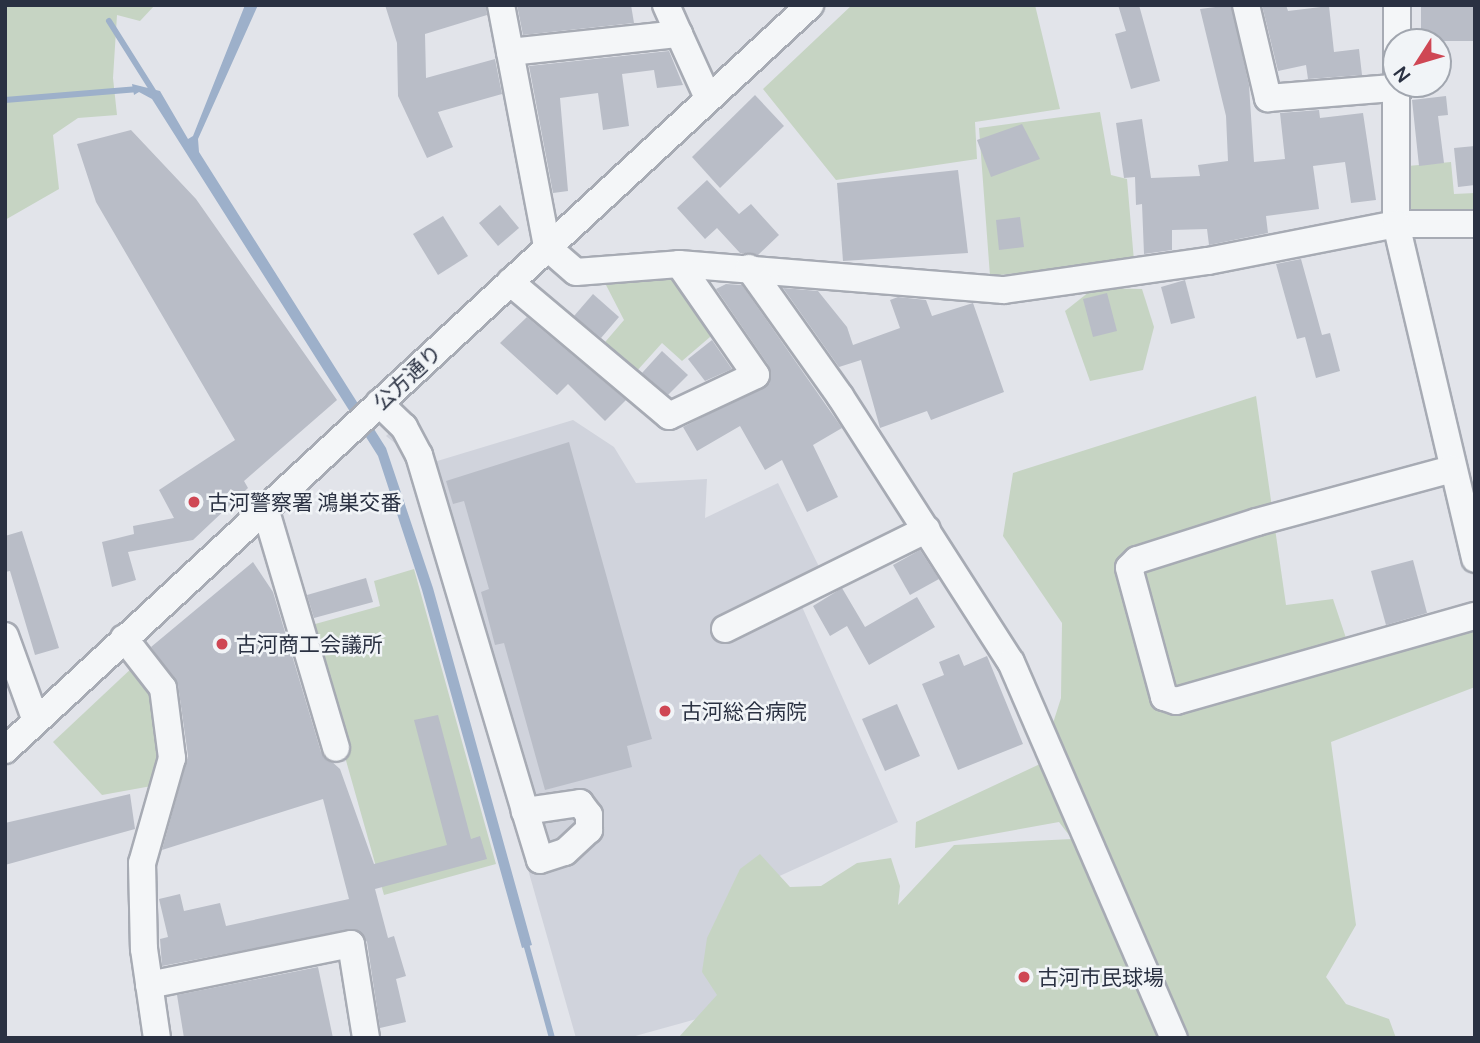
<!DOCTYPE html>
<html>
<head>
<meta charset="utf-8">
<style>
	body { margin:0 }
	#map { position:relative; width:1480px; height:1043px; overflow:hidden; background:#e2e4ea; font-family:Manrope,"Noto Sans JP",sans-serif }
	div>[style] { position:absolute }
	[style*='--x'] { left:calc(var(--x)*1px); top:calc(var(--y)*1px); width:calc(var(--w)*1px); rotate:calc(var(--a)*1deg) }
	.built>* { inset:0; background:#d0d3dc }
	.green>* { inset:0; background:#c6d4c3 }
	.water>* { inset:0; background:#9db0ca }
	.stream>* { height:6px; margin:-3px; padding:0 3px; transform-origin:3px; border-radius:3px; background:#9db0ca }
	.building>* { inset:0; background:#b9bdc7 }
	.roads { filter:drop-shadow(2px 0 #a7abb4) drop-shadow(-2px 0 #a7abb4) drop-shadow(0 2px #a7abb4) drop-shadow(0 -2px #a7abb4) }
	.minor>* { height:26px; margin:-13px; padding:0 13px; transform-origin:13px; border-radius:13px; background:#f4f6f8 }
	.dots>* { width:19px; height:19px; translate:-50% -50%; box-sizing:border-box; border:4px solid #f1f4f7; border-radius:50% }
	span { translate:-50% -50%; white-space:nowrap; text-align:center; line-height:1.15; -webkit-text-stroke:5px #f1f4f7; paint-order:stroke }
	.street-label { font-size:21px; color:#2a3142 }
	.poi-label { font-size:21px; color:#2a3142 }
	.left { translate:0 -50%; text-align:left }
	.frame { position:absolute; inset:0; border:7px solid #2a3142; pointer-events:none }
	.north { position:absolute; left:1382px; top:28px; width:70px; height:70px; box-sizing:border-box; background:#f1f4f7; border:2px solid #a1a6af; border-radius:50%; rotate:233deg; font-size:19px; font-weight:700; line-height:28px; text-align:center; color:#2a3142 }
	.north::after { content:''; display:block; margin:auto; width:24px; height:32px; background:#cf4754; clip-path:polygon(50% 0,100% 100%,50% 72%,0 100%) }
</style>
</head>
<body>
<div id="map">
	<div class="built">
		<i style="clip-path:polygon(409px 415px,434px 462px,573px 420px,614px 447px,636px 483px,707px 479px,705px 518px,778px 483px,828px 585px,799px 600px,898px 822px,742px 893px,776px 997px,628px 1038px,576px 1038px,415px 473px,401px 448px,386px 436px)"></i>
	</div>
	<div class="green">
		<i style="clip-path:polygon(5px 5px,155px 5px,140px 21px,117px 15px,113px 78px,117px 115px,78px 118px,53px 135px,59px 189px,5px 220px)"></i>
		<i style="clip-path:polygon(852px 5px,1035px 5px,1060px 109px,975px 122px,977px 159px,836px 180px,763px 89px)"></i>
		<i style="clip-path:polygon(1100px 112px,1111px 175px,1127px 179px,1134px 261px,990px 276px,979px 128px)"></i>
		<i style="clip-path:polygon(1451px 162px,1454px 194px,1475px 193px,1475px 211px,1402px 218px,1397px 167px)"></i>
		<i style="clip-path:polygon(680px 276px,717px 331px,682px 361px,662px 343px,635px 373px,600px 348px,624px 320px,606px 285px)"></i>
		<i style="clip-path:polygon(1094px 288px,1142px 289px,1154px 327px,1143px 370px,1090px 381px,1065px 311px)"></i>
		<i style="clip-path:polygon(1256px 396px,1286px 605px,1333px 599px,1354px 662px,1475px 627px,1475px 687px,1331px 742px,1356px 925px,1326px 977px,1346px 1004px,1389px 1019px,1396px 1038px,678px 1038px,717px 995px,702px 972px,707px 938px,740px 869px,760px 854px,790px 887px,821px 886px,857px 863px,891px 858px,900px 886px,898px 905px,954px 845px,1072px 839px,1059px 822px,915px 848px,916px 822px,1040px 764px,1061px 698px,1062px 623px,1003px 536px,1013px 473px)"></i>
		<i style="clip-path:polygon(414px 569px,496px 864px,384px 895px,308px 626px,380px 606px,374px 581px)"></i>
		<i style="clip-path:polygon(134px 666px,156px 691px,157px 785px,102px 795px,53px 742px)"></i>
	</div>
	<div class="water">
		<i style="clip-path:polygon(245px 5px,258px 5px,198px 139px,199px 152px,386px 448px,433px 588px,532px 945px,522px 948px,422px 590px,378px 456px,152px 99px,139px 92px,134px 95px,132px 84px,160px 91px,188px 139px,193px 136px)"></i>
	</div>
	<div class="stream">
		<i style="--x:109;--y:21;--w:83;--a:57.8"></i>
		<i style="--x:5;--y:100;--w:134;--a:-4.7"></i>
		<i style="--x:525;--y:940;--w:102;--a:74.6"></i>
	</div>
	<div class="building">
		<i style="clip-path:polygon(385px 5px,486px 5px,487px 15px,425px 34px,426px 78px,495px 59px,502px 94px,438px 112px,453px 147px,427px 158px,398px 96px,397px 43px)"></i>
		<i style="clip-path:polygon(517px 5px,631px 5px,634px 23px,523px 35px)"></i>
		<i style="clip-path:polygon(1118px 5px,1139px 5px,1160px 81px,1131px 89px,1115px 34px,1126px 31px)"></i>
		<i style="clip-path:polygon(1231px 5px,1249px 85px,1254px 162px,1285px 159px,1280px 113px,1319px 110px,1320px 118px,1363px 113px,1376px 200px,1351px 203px,1345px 162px,1313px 166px,1319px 209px,1266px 216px,1268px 233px,1209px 245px,1207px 229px,1172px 230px,1172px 250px,1144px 254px,1142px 204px,1136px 205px,1135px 177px,1124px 178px,1116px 123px,1142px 119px,1151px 178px,1200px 176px,1198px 165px,1228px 161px,1226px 116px,1200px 9px)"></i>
		<i style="clip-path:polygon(1262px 5px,1286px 5px,1288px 11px,1329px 6px,1334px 52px,1359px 49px,1362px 75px,1308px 79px,1306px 65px,1278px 71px)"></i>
		<i style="clip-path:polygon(1421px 5px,1475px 7px,1475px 41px,1421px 41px)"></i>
		<i style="clip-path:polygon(669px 51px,683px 85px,657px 88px,654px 70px,622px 74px,629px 126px,603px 130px,598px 93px,560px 98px,568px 191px,553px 193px,529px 66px)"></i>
		<i style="clip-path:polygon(755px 95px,784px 126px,720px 188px,692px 157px)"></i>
		<i style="clip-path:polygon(1446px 96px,1448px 115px,1438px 116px,1444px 163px,1419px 166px,1412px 100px)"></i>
		<i style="clip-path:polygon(1022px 124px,1040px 159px,991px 177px,977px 140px)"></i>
		<i style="clip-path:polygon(131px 130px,196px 199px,337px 400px,244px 481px,248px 488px,193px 540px,128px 552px,136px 580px,112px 587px,102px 542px,134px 534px,133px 526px,174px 518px,159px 490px,235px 440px,96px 202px,77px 144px)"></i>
		<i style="clip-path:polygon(1475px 146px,1475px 185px,1458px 187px,1454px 148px)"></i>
		<i style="clip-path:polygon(958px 170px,968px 253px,843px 261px,837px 183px)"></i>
		<i style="clip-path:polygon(707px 180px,739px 214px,751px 204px,779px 235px,758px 255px,740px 253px,717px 228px,705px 239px,677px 208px)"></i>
		<i style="clip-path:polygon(500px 205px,519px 228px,498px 246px,479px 223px)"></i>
		<i style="clip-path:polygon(443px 216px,468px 256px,438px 275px,413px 234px)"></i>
		<i style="clip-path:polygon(1020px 217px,1024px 247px,999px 250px,996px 220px)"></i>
		<i style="clip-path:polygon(1301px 259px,1322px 335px,1330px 333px,1340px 371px,1316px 378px,1305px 337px,1297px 339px,1276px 264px)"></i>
		<i style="clip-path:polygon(1185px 280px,1195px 318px,1171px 324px,1161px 287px)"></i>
		<i style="clip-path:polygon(726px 284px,742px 285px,842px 428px,813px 445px,838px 497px,807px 512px,782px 460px,765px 470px,740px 426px,697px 451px,683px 427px,770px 383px,769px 366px,716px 289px)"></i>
		<i style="clip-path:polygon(783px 288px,818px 291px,847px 327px,853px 345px,900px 328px,890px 300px,898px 297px,926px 300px,932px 316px,973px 303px,1004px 392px,931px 420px,927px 411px,880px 428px,861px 360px,839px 367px)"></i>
		<i style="clip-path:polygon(1107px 293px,1117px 331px,1093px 337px,1083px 299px)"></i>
		<i style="clip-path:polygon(593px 294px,619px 317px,601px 338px,574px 316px)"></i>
		<i style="clip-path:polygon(527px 317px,626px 400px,605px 421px,568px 384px,557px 395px,500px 343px)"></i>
		<i style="clip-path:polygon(712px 340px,732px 369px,705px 381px,688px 359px)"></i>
		<i style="clip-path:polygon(662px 351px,688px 375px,668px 395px,642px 373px)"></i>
		<i style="clip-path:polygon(569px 442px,652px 739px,627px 746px,632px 767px,545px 790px,504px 643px,495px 645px,481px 592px,489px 589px,464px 501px,453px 504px,446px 481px)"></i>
		<i style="clip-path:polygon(22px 531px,59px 648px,35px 655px,10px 571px,5px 572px,5px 536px)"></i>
		<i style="clip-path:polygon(920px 550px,939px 579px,910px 595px,893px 565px)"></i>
		<i style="clip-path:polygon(1413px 560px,1427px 613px,1386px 625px,1371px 571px)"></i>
		<i style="clip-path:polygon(253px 562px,273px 592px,321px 752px,340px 769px,374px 864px,447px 845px,414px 720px,438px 715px,471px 839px,480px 836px,487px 859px,375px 889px,388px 938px,394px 936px,406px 976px,396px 979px,406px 1022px,380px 1028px,367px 942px,356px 929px,162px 966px,160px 939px,168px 937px,159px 899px,180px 894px,184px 911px,220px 903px,226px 926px,349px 899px,323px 799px,162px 850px,188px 756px,178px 685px,151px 647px)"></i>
		<i style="clip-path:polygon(366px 578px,373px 602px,314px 618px,307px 595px)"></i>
		<i style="clip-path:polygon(842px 588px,865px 627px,917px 597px,935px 627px,869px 665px,847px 626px,830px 636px,813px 606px)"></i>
		<i style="clip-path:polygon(959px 654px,964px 666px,987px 656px,1023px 744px,958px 770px,922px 684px,944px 675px,939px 662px)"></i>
		<i style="clip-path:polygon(897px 704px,920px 756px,885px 771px,862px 719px)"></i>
		<i style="clip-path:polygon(130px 794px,135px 829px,5px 865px,5px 823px)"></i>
		<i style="clip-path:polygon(318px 967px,333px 1038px,184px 1038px,177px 995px)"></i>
	</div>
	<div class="roads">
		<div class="minor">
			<i style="--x:501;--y:5;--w:246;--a:79.2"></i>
			<i style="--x:547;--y:247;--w:38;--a:41"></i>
			<i style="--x:576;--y:272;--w:103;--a:-4.4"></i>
			<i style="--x:679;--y:264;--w:326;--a:4.6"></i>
			<i style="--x:1004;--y:290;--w:206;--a:-8.1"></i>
			<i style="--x:1208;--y:261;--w:192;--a:-11.1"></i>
			<i style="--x:1396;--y:224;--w:79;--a:0"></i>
			<i style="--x:666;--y:5;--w:32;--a:66"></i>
			<i style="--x:1246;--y:5;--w:96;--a:76.7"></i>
			<i style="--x:1268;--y:98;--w:125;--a:-4.6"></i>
			<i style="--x:1397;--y:5;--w:219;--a:90.3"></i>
			<i style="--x:1396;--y:224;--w:344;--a:76.7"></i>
			<i style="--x:510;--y:52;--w:170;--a:-6.1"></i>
			<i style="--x:679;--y:34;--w:70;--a:65.6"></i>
			<i style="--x:749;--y:268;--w:157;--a:54.6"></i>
			<i style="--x:840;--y:396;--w:316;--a:57.3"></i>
			<i style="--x:1011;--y:662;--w:410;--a:66.6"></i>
			<i style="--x:510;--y:282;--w:208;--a:40.1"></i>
			<i style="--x:669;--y:416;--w:96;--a:-25.2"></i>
			<i style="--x:756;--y:375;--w:135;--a:-124.7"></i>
			<i style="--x:379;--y:403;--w:35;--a:44"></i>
			<i style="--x:404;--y:427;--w:32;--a:62"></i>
			<i style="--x:419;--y:455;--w:371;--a:73.4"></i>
			<i style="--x:525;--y:811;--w:51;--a:73"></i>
			<i style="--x:540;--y:860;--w:26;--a:-18"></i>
			<i style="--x:565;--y:852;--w:33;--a:-43"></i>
			<i style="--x:589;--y:830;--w:15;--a:-90"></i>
			<i style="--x:589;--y:815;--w:15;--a:-127"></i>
			<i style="--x:580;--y:803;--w:56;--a:171.7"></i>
			<i style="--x:1452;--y:469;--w:202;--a:164.8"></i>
			<i style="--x:1257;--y:522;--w:126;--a:162.4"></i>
			<i style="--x:1137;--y:560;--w:11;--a:135"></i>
			<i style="--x:1129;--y:568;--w:134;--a:74.8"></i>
			<i style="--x:1164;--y:697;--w:13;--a:18"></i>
			<i style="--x:1176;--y:701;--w:311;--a:-15.9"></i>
			<i style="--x:265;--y:508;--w:250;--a:73.5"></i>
			<i style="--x:725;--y:629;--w:225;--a:-26.3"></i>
			<i style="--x:5;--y:636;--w:90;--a:70"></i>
			<i style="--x:124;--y:638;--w:63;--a:52"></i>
			<i style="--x:163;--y:688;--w:71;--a:82.7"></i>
			<i style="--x:172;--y:758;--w:109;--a:105.9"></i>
			<i style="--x:142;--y:863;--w:86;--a:88.7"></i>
			<i style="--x:144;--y:949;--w:90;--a:81.7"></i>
			<i style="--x:5;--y:750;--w:1097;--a:-42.78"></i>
			<i style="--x:149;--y:985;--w:206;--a:-11.5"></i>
			<i style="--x:351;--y:944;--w:95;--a:80.9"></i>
		</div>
	</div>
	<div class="dots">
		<i style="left:194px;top:502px;background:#cf4754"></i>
		<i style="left:222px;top:644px;background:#cf4754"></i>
		<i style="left:665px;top:711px;background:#cf4754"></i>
		<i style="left:1024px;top:977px;background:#cf4754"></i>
	</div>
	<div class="street-label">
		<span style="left:407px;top:377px;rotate:-43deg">公方通り</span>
	</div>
	<div class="poi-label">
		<span class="left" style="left:208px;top:502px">古河警察署 鴻巣交番</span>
		<span class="left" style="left:236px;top:644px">古河商工会議所</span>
		<span class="left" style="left:681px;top:711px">古河総合病院</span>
		<span class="left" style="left:1038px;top:977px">古河市民球場</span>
	</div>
	<div class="frame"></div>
	<div class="north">N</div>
</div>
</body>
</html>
